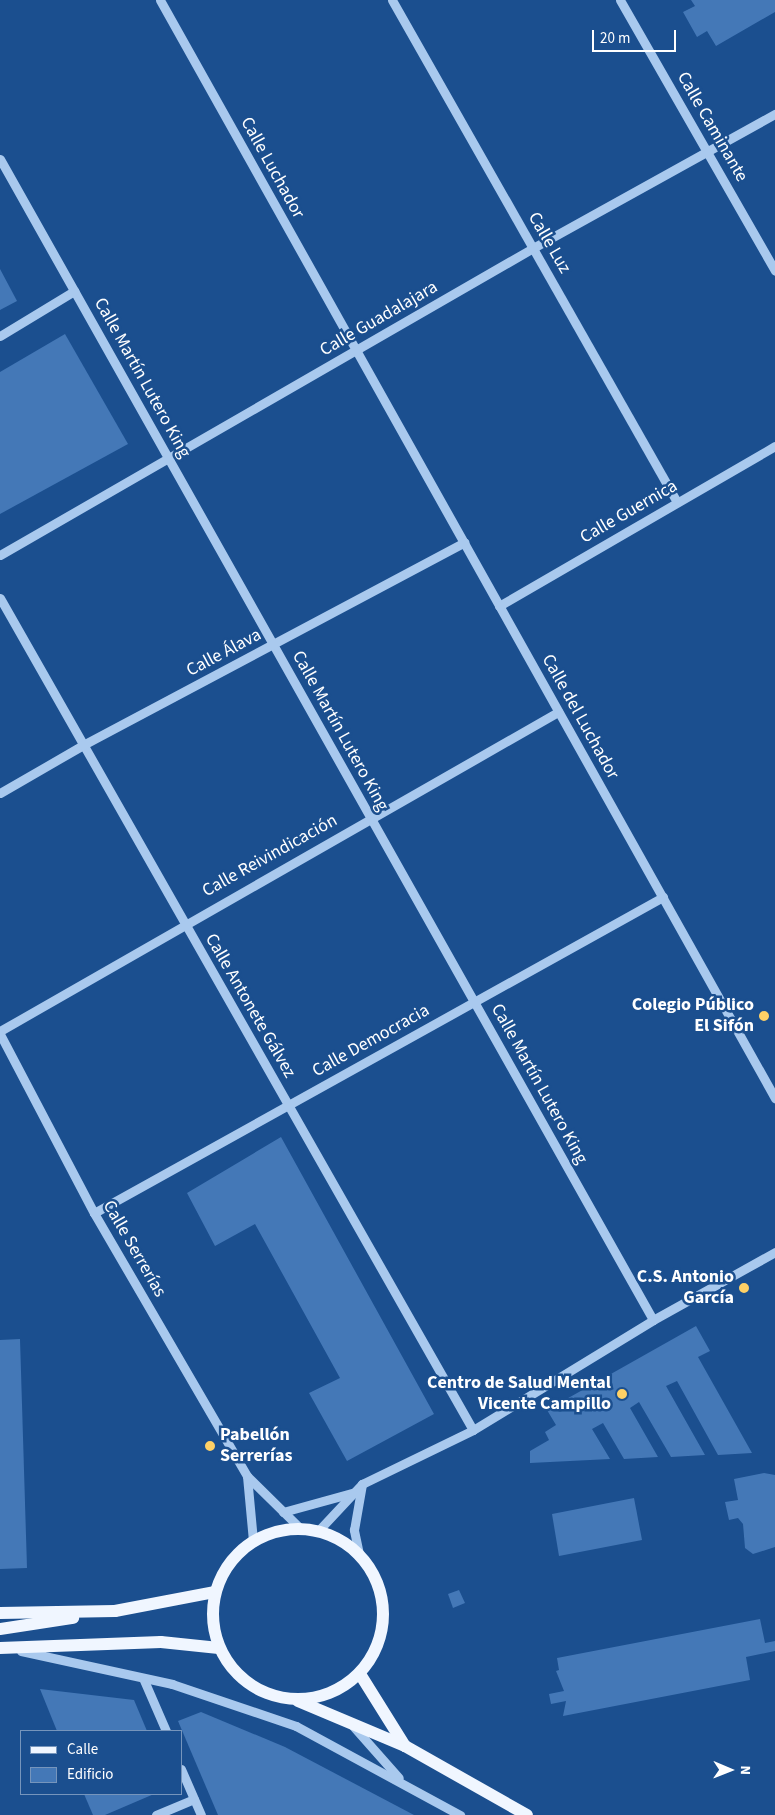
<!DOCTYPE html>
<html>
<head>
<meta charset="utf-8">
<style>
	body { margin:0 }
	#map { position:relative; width:775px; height:1815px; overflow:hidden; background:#1b4f8f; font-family:"Source Sans 3",sans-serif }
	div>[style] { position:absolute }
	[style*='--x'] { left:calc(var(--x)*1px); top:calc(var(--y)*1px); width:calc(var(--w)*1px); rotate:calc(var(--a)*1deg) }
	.building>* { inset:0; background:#4478b7 }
	.minor>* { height:9px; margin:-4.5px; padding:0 4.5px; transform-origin:4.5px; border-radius:4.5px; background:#a9c9ee }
	.major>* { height:12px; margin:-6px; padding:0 6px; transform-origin:6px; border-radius:6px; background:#f0f6ff }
	.major>.ring { margin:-6px; padding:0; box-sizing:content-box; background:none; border:12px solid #f0f6ff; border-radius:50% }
	.dots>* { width:14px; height:14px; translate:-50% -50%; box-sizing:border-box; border:2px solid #1b4f8f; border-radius:50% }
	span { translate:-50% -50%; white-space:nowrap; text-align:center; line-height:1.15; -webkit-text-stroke:5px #1b4f8f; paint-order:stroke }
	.street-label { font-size:18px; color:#fff }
	.poi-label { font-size:18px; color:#fff; font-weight:700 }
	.right { translate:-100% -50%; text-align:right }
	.left { translate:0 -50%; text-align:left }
	.legend { position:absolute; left:20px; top:1730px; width:162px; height:65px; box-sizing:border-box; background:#1b4f8f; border:1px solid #7695bc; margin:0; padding:6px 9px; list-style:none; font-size:15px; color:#fff }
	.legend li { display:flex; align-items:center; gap:10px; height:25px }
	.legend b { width:25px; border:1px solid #7695bc }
	.north { position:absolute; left:705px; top:1745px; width:50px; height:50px; -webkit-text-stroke:4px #1b4f8f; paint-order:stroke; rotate:91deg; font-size:14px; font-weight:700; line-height:20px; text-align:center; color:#fff }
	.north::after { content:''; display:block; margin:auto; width:18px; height:22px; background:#fff; clip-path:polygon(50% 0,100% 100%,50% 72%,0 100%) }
	.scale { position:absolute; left:592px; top:30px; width:84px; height:22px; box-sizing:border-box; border:2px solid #fff; border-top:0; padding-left:6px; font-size:15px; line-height:18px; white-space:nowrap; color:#fff; -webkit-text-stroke:4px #1b4f8f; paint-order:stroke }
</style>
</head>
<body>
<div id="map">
	<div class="building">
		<i style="clip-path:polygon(691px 0,775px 0,775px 12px,716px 46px,707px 31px,697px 37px,683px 12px,695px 6px)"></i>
		<i style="clip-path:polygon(0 269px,17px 301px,0 310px)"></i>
		<i style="clip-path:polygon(65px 334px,128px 444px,0 514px,0 372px)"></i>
		<i style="clip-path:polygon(281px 1137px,434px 1414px,347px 1461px,309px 1393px,340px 1378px,255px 1224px,215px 1246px,187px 1193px)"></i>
		<i style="clip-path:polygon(696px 1326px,710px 1351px,698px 1357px,752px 1453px,718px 1455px,677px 1381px,666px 1386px,705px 1455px,671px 1457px,639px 1402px,630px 1408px,658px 1457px,624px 1459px,603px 1423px,592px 1429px,610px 1459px,530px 1463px,530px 1451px,549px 1440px,545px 1432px,556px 1425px,547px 1410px)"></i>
		<i style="clip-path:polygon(20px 1339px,27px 1568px,0 1569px,0 1340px)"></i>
		<i style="clip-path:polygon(764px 1473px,775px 1475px,775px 1547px,753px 1554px,745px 1548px,743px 1524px,738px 1518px,729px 1520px,725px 1502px,738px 1500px,734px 1479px)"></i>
		<i style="clip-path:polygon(634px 1498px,642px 1540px,559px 1556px,552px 1514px)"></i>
		<i style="clip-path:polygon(459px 1590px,465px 1603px,453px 1608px,448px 1594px)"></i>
		<i style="clip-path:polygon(760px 1619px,765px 1643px,775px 1641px,775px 1651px,746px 1657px,750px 1680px,563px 1716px,566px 1701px,551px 1704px,549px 1694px,564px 1691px,556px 1671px,559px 1670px,557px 1658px)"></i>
		<i style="clip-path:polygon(40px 1689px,134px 1700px,147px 1731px,57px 1731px)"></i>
		<i style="clip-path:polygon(201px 1712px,285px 1747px,414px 1815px,218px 1815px,178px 1721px)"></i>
		<i style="clip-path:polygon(84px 1794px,154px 1794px,105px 1815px,93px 1815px)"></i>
	</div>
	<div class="minor">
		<i style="--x:160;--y:0;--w:1259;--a:60.75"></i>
		<i style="--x:392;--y:0;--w:577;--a:60.42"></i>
		<i style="--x:620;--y:0;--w:312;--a:60.2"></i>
		<i style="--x:0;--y:159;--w:1332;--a:60.64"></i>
		<i style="--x:0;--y:336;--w:87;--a:-31.3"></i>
		<i style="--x:0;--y:555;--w:615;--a:-29.94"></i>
		<i style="--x:533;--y:248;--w:277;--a:-29"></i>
		<i style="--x:0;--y:598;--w:957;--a:60.38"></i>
		<i style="--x:499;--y:606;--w:319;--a:-30.1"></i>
		<i style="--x:0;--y:793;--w:96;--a:-30"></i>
		<i style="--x:83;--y:745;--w:432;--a:-28"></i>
		<i style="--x:0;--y:1031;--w:643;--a:-29.76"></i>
		<i style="--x:0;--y:1034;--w:202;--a:62.3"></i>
		<i style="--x:94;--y:1213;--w:304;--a:59.8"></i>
		<i style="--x:247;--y:1476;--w:74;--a:44.5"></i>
		<i style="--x:94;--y:1213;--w:651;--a:-29.05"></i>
		<i style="--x:247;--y:1476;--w:65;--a:84.7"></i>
		<i style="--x:283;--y:1512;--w:72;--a:-15.4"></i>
		<i style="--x:318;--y:1531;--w:64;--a:-46.9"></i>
		<i style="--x:362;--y:1484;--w:123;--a:-25.9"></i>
		<i style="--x:473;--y:1430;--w:211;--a:-31.4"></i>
		<i style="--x:653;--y:1320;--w:140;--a:-29.1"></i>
		<i style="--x:359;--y:1554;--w:25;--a:-102"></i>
		<i style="--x:354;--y:1530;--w:47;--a:-80.1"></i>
		<i style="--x:21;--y:1651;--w:155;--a:12.3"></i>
		<i style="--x:172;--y:1684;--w:131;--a:18.7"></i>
		<i style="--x:296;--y:1726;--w:187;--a:28.5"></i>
		<i style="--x:143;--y:1678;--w:58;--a:66.5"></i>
		<i style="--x:353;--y:1726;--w:69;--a:48.5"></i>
		<i style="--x:181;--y:1769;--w:50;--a:66.5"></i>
		<i style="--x:156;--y:1815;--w:41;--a:-22.8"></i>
	</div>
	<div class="major">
		<i class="ring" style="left:213px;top:1529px;width:158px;height:158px"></i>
		<i style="--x:0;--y:1613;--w:115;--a:-1"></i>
		<i style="--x:115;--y:1611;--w:102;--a:-10.8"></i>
		<i style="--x:0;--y:1629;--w:74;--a:-8.6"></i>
		<i style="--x:0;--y:1648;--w:161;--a:-2.1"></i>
		<i style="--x:161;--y:1642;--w:58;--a:5.9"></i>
		<i style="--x:360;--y:1674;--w:85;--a:58"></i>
		<i style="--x:298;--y:1701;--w:116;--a:22.8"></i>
		<i style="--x:405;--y:1746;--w:140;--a:29.5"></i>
	</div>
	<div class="dots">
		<i style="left:764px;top:1016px;background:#ffd166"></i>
		<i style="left:744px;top:1288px;background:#ffd166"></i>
		<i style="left:622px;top:1394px;background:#ffd166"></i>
		<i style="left:210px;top:1446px;background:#ffd166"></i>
	</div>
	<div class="street-label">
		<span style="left:712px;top:127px;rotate:60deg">Calle Caminante</span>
		<span style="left:272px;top:168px;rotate:61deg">Calle Luchador</span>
		<span style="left:549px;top:243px;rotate:60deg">Calle Luz</span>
		<span style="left:379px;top:319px;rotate:-30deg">Calle Guadalajara</span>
		<span style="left:142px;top:378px;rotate:61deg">Calle Martín Lutero King</span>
		<span style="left:629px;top:512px;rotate:-30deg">Calle Guernica</span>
		<span style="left:224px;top:653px;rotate:-28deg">Calle Álava</span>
		<span style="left:580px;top:717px;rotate:61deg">Calle del Luchador</span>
		<span style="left:340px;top:731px;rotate:61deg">Calle Martín Lutero King</span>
		<span style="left:270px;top:856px;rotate:-29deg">Calle Reivindicación</span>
		<span style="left:250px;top:1006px;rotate:60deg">Calle Antonete Gálvez</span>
		<span style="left:371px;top:1041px;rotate:-29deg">Calle Democracia</span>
		<span style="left:539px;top:1084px;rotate:61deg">Calle Martín Lutero King</span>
		<span style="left:134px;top:1249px;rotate:60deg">Calle Serrerías</span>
	</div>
	<div class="poi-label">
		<span class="right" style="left:754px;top:1016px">Colegio Público<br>El Sifón</span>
		<span class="right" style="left:734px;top:1288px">C.S. Antonio<br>García</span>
		<span class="right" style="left:611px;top:1394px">Centro de Salud Mental<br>Vicente Campillo</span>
		<span class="left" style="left:220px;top:1446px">Pabellón<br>Serrerías</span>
	</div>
	<ul class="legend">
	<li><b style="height:6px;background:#f0f6ff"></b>Calle</li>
	<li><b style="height:14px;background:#4478b7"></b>Edificio</li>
	</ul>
	<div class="north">N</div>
	<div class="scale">20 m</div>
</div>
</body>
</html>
